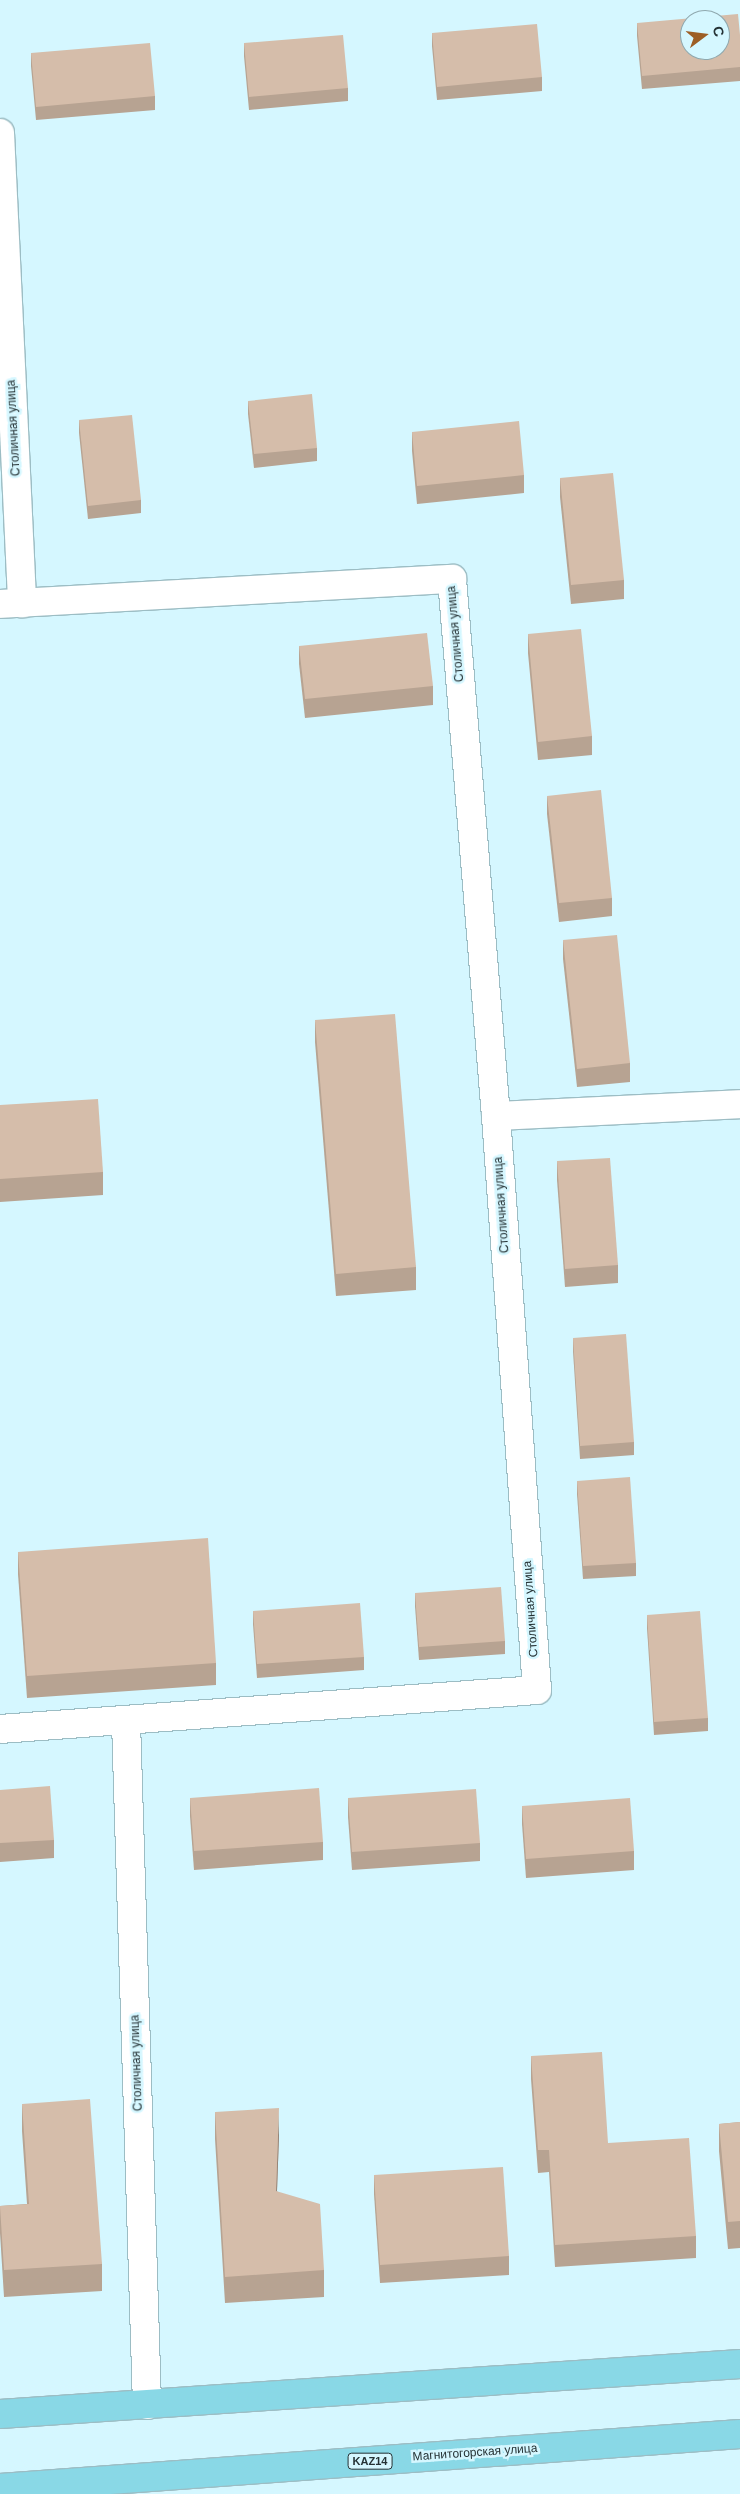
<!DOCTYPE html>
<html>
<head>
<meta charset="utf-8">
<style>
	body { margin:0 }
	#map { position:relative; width:740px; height:2494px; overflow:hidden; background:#d5f7ff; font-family:Arial,sans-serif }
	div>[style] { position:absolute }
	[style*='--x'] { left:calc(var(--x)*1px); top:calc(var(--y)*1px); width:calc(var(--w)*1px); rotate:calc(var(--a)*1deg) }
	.roads { filter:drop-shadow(1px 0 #9cbdc4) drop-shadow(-1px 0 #9cbdc4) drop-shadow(0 1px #9cbdc4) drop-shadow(0 -1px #9cbdc4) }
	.street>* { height:28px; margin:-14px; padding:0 14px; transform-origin:14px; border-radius:14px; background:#fff }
	.primary>* { height:28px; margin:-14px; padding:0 14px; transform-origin:14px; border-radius:14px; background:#89d8e6 }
	.wall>* { inset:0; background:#b7a392 }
	.shaded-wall>* { inset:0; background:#958477 }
	.building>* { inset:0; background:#d5bdaa }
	span { translate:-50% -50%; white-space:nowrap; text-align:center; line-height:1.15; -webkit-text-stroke:5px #d5f7ff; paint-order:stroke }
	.shield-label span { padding:1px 4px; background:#d5f7ff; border:1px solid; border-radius:4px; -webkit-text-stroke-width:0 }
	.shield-label { font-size:11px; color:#253235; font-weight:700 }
	.street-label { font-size:12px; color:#253235 }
	.north { position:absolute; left:680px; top:10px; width:50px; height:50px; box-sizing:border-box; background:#d5f7ff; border:1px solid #8fa8ae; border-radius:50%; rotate:75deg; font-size:14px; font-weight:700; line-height:20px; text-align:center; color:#253235 }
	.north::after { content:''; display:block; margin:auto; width:18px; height:22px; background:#9d5e25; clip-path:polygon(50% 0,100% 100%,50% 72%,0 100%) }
</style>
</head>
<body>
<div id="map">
	<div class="roads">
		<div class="street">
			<i style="--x:0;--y:133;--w:471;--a:87.3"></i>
			<i style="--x:0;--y:604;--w:453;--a:-3.2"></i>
			<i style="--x:452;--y:579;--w:539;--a:85.32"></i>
			<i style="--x:496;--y:1116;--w:575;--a:85.91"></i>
			<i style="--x:537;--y:1690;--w:538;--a:175.85"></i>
			<i style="--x:496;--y:1116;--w:244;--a:-2.8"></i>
			<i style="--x:126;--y:1721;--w:684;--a:88.24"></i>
		</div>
		<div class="primary">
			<i style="--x:0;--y:2414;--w:742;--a:-3.87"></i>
			<i style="--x:0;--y:2488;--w:742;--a:-4.17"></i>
		</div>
	</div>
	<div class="wall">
		<i style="clip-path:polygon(637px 23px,740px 35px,740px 81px,642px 89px,637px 36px)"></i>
		<i style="clip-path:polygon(432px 33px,542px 77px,542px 91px,437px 100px,432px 46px)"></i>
		<i style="clip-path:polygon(244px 43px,348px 88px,348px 101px,249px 110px,244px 56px)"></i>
		<i style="clip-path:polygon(31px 53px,155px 96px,155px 110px,36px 120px,31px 66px)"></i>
		<i style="clip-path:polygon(248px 401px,317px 448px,317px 461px,254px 468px,248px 414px)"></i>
		<i style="clip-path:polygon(79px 420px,141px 500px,141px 513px,88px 519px,79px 433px)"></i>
		<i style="clip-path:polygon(412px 432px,524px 475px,524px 493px,417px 504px,412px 451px)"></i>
		<i style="clip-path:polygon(560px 478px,624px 580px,624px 599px,571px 604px,560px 497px)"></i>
		<i style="clip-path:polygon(528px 634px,592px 736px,592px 755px,538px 760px,528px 653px)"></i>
		<i style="clip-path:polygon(299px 646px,433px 686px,433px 705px,305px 718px,299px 664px)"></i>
		<i style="clip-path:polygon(547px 796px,612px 898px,612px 916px,559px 922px,547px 814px)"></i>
		<i style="clip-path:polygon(563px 940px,630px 1063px,630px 1082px,577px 1087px,563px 959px)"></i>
		<i style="clip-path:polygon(315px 1020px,416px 1267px,416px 1290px,336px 1296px,315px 1042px)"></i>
		<i style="clip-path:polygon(0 1105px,103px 1172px,103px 1195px,0 1202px)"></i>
		<i style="clip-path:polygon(557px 1161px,618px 1265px,618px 1283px,565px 1287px,557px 1180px)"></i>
		<i style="clip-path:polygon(573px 1338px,634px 1442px,634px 1455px,580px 1459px,573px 1351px)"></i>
		<i style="clip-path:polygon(577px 1481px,636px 1563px,636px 1576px,583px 1579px,577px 1494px)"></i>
		<i style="clip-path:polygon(18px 1552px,216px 1663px,216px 1685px,27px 1698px,18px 1574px)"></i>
		<i style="clip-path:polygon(415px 1593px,505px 1641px,505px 1654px,419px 1660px,415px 1606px)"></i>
		<i style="clip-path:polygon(253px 1611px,364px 1657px,364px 1670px,257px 1678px,253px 1624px)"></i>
		<i style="clip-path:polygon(647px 1615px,708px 1718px,708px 1731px,654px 1735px,647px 1628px)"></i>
		<i style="clip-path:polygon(0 1790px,54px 1840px,54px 1858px,0 1862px)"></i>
		<i style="clip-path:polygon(190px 1798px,323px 1842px,323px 1860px,194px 1870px,190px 1816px)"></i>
		<i style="clip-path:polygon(348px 1798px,480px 1843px,480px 1861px,352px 1870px,348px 1817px)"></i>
		<i style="clip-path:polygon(522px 1806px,634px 1851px,634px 1870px,526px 1878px,522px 1824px)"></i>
		<i style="clip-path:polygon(531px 2056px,608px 2143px,696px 2236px,696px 2258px,555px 2267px,549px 2172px,538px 2173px,531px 2079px)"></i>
		<i style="clip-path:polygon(22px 2104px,102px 2264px,102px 2291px,4px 2297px,0 2233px,0 2206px,27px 2204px,22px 2131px)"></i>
		<i style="clip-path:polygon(215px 2112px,279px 2135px,277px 2191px,324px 2270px,324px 2297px,225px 2303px,215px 2139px)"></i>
		<i style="clip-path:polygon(740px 2122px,740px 2248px,728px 2249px,719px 2151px,719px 2124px)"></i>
		<i style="clip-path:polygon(374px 2175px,509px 2256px,509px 2275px,380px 2283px,374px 2194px)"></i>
	</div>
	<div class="shaded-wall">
		<i style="clip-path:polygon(279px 2108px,279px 2135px,276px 2218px,276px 2191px)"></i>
	</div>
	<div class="building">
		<i style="clip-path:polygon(evenodd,738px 14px,740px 35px,740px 67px,642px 76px,637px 23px,738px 14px,690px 20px,720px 20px,720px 50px,690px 50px,690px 20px)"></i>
		<i style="clip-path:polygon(537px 24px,542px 77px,437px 87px,432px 33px)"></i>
		<i style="clip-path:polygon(343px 35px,348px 88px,249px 97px,244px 43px)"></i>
		<i style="clip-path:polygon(150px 43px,155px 96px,36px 107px,31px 53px)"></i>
		<i style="clip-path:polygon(312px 394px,317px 448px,254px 454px,248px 401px)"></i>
		<i style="clip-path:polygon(132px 415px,141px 500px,88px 506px,79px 420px)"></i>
		<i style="clip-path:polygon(519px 421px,524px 475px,417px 486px,412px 432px)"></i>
		<i style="clip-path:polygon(613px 473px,624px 580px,571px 585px,560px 478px)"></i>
		<i style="clip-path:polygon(581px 629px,592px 736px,538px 742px,528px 634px)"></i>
		<i style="clip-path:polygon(427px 633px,433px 686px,305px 699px,299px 646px)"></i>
		<i style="clip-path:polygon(601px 790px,612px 898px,559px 903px,547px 796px)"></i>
		<i style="clip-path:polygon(617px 935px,630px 1063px,577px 1069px,563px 940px)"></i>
		<i style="clip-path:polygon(395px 1014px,416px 1267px,336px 1274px,315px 1020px)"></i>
		<i style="clip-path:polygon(98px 1099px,103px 1172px,0 1179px,0 1105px)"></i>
		<i style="clip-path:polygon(610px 1158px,618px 1265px,565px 1269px,557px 1161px)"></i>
		<i style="clip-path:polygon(626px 1334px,634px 1442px,580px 1446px,573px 1338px)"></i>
		<i style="clip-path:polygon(630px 1477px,636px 1563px,583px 1566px,577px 1481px)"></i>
		<i style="clip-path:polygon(208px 1538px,216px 1663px,27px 1676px,18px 1552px)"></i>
		<i style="clip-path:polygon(501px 1587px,505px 1641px,419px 1647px,415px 1593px)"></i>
		<i style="clip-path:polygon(360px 1603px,364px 1657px,257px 1664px,253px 1611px)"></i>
		<i style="clip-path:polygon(700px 1611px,708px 1718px,654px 1722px,647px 1615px)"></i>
		<i style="clip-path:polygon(50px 1786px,54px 1840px,0 1843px,0 1790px)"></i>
		<i style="clip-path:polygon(319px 1788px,323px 1842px,194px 1851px,190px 1798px)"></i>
		<i style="clip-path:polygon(476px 1789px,480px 1843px,352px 1852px,348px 1798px)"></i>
		<i style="clip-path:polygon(630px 1798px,634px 1851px,526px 1859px,522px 1806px)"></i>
		<i style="clip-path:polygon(602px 2052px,608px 2143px,689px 2138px,696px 2236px,555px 2245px,549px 2150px,538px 2150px,531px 2056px)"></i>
		<i style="clip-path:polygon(90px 2099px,102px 2264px,4px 2270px,0 2206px,29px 2204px,22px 2104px)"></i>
		<i style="clip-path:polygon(279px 2108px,276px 2191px,320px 2204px,324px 2270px,225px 2277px,215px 2112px)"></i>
		<i style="clip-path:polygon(740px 2122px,740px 2221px,728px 2222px,719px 2124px)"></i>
		<i style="clip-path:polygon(503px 2167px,509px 2256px,380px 2265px,374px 2175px)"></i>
	</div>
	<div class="shield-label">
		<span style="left:370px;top:2461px">KAZ14</span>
	</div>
	<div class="street-label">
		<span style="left:14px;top:428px;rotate:-93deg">Столичная улица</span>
		<span style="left:456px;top:634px;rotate:-95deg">Столичная улица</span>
		<span style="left:502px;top:1205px;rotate:-94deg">Столичная улица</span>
		<span style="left:531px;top:1609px;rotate:-94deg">Столичная улица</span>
		<span style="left:137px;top:2063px;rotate:-92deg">Столичная улица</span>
		<span style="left:475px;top:2453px;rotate:-4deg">Магнитогорская улица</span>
	</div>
	<div class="north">С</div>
</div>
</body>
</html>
